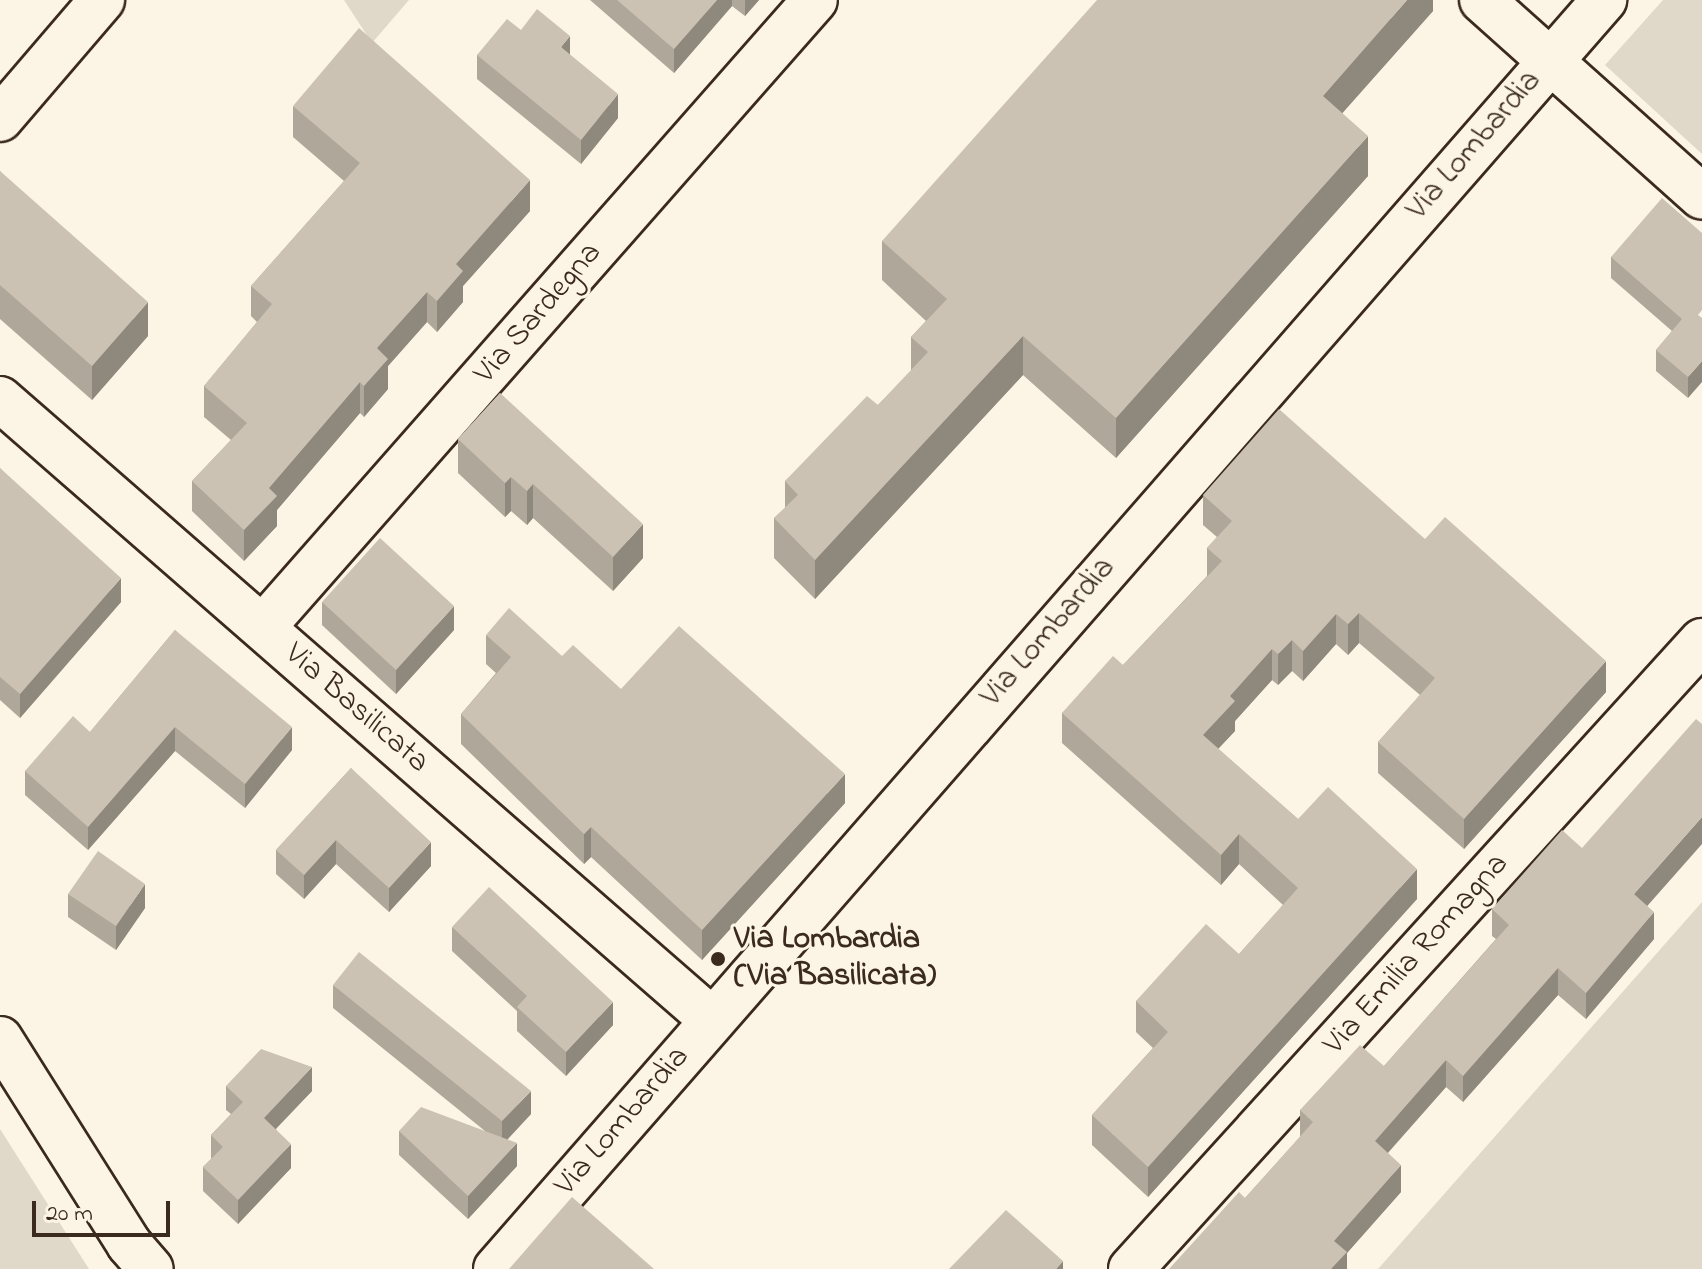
<!DOCTYPE html>
<html>
<head>
<meta charset="utf-8">
<style>
	body { margin:0 }
	#map { position:relative; width:1702px; height:1269px; overflow:hidden; background:#fcf5e5; font-family:"Indie Flower",sans-serif }
	div>[style] { position:absolute }
	[style*='--x'] { left:calc(var(--x)*1px); top:calc(var(--y)*1px); width:calc(var(--w)*1px); rotate:calc(var(--a)*1deg) }
	.green>* { inset:0; background:#e0d8c8 }
	.roads { filter:drop-shadow(2px 0 #3b2a1e) drop-shadow(-2px 0 #3b2a1e) drop-shadow(0 2px #3b2a1e) drop-shadow(0 -2px #3b2a1e) }
	.minor>* { height:44px; margin:-22px; padding:0 22px; transform-origin:22px; border-radius:22px; background:#fcf5e5 }
	.wall>* { inset:0; background:#afa79a }
	.shaded-wall>* { inset:0; background:#8f887d }
	.building>* { inset:0; background:#ccc2b3 }
	.dots>* { width:22px; height:22px; translate:-50% -50%; box-sizing:border-box; border:4px solid #fcf5e5; border-radius:50% }
	span { translate:-50% -50%; white-space:nowrap; text-align:center; line-height:1.15; -webkit-text-stroke:6px #fcf5e5; paint-order:stroke }
	.street-label { font-size:32px; color:#3b2a1e }
	.poi-label { font-size:32px; color:#3b2a1e; font-weight:700 }
	.left { translate:0 -50%; text-align:left }
	.scale { position:absolute; left:32px; top:1201px; width:138px; height:36px; box-sizing:border-box; border:4px solid #3b2a1e; border-top:0; padding-left:10px; font-size:24px; line-height:28px; white-space:nowrap; color:#3b2a1e; -webkit-text-stroke:6px #fcf5e5; paint-order:stroke }
</style>
</head>
<body>
<div id="map">
	<div class="green">
		<i style="clip-path:polygon(344px 0,409px 0,372px 43px)"></i>
		<i style="clip-path:polygon(1663px 0,1702px 0,1702px 154px,1605px 65px)"></i>
		<i style="clip-path:polygon(1702px 902px,1702px 1269px,1378px 1269px)"></i>
		<i style="clip-path:polygon(0 1129px,89px 1269px,0 1269px)"></i>
	</div>
	<div class="roads">
		<div class="minor">
			<i style="--x:1482;--y:0;--w:295;--a:41.8"></i>
			<i style="--x:0;--y:119;--w:157;--a:-49.4"></i>
			<i style="--x:0;--y:399;--w:943;--a:41.09"></i>
			<i style="--x:263;--y:627;--w:835;--a:-48.64"></i>
			<i style="--x:0;--y:1039;--w:242;--a:57.8"></i>
			<i style="--x:129;--y:1244;--w:33;--a:49"></i>
			<i style="--x:496;--y:1269;--w:1685;--a:-48.87"></i>
			<i style="--x:1131;--y:1269;--w:849;--a:-47.72"></i>
		</div>
	</div>
	<div class="wall">
		<i style="clip-path:polygon(590px 0,759px 0,745px 16px,732px 6px,674px 73px)"></i>
		<i style="clip-path:polygon(1433px 0,1433px 11px,1342px 113px,1368px 176px,1116px 458px,1023px 375px,815px 599px,774px 558px,774px 518px,785px 508px,785px 481px,878px 405px,911px 371px,911px 337px,926px 321px,882px 280px,882px 241px)"></i>
		<i style="clip-path:polygon(521px 30px,570px 55px,618px 118px,581px 164px,477px 79px,477px 55px)"></i>
		<i style="clip-path:polygon(293px 106px,530px 211px,463px 286px,463px 302px,437px 332px,427px 322px,388px 366px,388px 389px,364px 417px,360px 413px,277px 510px,277px 526px,244px 561px,192px 511px,192px 481px,231px 440px,204px 417px,204px 386px,257px 322px,251px 316px,251px 286px,344px 181px,293px 137px)"></i>
		<i style="clip-path:polygon(0 171px,148px 336px,92px 400px,0 319px)"></i>
		<i style="clip-path:polygon(1702px 233px,1688px 398px,1656px 371px,1656px 350px,1672px 331px,1611px 278px,1611px 257px)"></i>
		<i style="clip-path:polygon(500px 393px,643px 558px,613px 591px,533px 518px,527px 525px,511px 511px,505px 517px,458px 473px,458px 439px)"></i>
		<i style="clip-path:polygon(0 468px,121px 602px,20px 718px,0 700px)"></i>
		<i style="clip-path:polygon(1203px 495px,1425px 539px,1606px 692px,1464px 849px,1378px 773px,1378px 742px,1420px 695px,1359px 643px,1348px 655px,1336px 644px,1303px 681px,1292px 671px,1278px 685px,1272px 680px,1235px 721px,1235px 731px,1218px 749px,1298px 819px,1417px 899px,1148px 1197px,1092px 1145px,1092px 1115px,1153px 1048px,1136px 1032px,1136px 1001px,1239px 954px,1283px 905px,1239px 864px,1221px 885px,1062px 743px,1062px 713px,1123px 665px,1207px 576px,1207px 548px,1217px 537px,1203px 525px)"></i>
		<i style="clip-path:polygon(322px 602px,454px 630px,396px 694px,322px 625px)"></i>
		<i style="clip-path:polygon(175px 630px,292px 750px,245px 808px,175px 751px,88px 850px,25px 795px,25px 771px,90px 732px)"></i>
		<i style="clip-path:polygon(486px 635px,562px 656px,621px 689px,845px 803px,702px 960px,591px 857px,584px 864px,461px 744px,461px 714px,496px 673px,486px 664px)"></i>
		<i style="clip-path:polygon(351px 768px,431px 866px,389px 912px,336px 864px,304px 899px,276px 874px,276px 850px)"></i>
		<i style="clip-path:polygon(68px 894px,145px 908px,116px 950px,68px 917px)"></i>
		<i style="clip-path:polygon(1647px 906px,1654px 939px,1586px 1019px,1558px 995px,1463px 1102px,1446px 1087px,1388px 1153px,1401px 1192px,1347px 1253px,1347px 1269px,1245px 1198px,1300px 1137px,1300px 1110px,1384px 1066px,1496px 939px,1492px 936px,1492px 909px)"></i>
		<i style="clip-path:polygon(452px 927px,613px 1025px,566px 1076px,517px 1031px,517px 1011px,452px 951px)"></i>
		<i style="clip-path:polygon(333px 985px,531px 1114px,508px 1139px,517px 1166px,468px 1219px,399px 1155px,399px 1131px,485px 1131px,333px 1008px)"></i>
		<i style="clip-path:polygon(226px 1086px,312px 1091px,276px 1129px,291px 1168px,238px 1224px,203px 1191px,203px 1167px,211px 1159px,211px 1135px,231px 1114px,226px 1110px)"></i>
	</div>
	<div class="shaded-wall">
		<i style="clip-path:polygon(717px 0,732px 0,732px 6px,674px 73px,674px 49px)"></i>
		<i style="clip-path:polygon(745px 0,759px 0,745px 16px)"></i>
		<i style="clip-path:polygon(1407px 0,1433px 0,1433px 11px,1323px 135px,1323px 96px)"></i>
		<i style="clip-path:polygon(570px 36px,570px 60px,561px 47px)"></i>
		<i style="clip-path:polygon(618px 94px,618px 118px,581px 164px,581px 140px)"></i>
		<i style="clip-path:polygon(1368px 136px,1368px 176px,1116px 458px,1116px 418px)"></i>
		<i style="clip-path:polygon(530px 180px,530px 211px,463px 286px,463px 302px,437px 332px,437px 301px,456px 264px)"></i>
		<i style="clip-path:polygon(427px 292px,427px 322px,388px 366px,388px 389px,364px 417px,364px 386px,377px 348px)"></i>
		<i style="clip-path:polygon(148px 302px,148px 336px,92px 400px,92px 366px)"></i>
		<i style="clip-path:polygon(1023px 336px,1023px 375px,815px 599px,815px 560px)"></i>
		<i style="clip-path:polygon(1702px 361px,1702px 382px,1688px 398px,1688px 377px)"></i>
		<i style="clip-path:polygon(360px 382px,360px 413px,277px 510px,277px 526px,244px 561px,244px 530px,269px 488px)"></i>
		<i style="clip-path:polygon(511px 477px,511px 511px,505px 517px,505px 483px)"></i>
		<i style="clip-path:polygon(533px 484px,533px 518px,527px 525px,527px 491px)"></i>
		<i style="clip-path:polygon(643px 524px,643px 558px,613px 591px,613px 557px)"></i>
		<i style="clip-path:polygon(121px 578px,121px 602px,20px 718px,20px 694px)"></i>
		<i style="clip-path:polygon(454px 606px,454px 630px,396px 694px,396px 670px)"></i>
		<i style="clip-path:polygon(1359px 613px,1359px 643px,1348px 655px,1348px 624px)"></i>
		<i style="clip-path:polygon(1336px 614px,1336px 644px,1303px 681px,1303px 651px)"></i>
		<i style="clip-path:polygon(1292px 640px,1292px 671px,1278px 685px,1278px 654px)"></i>
		<i style="clip-path:polygon(1272px 649px,1272px 680px,1235px 721px,1235px 731px,1203px 765px,1203px 735px,1230px 696px)"></i>
		<i style="clip-path:polygon(1606px 661px,1606px 692px,1464px 849px,1464px 819px)"></i>
		<i style="clip-path:polygon(175px 727px,175px 751px,88px 850px,88px 827px)"></i>
		<i style="clip-path:polygon(292px 727px,292px 750px,245px 808px,245px 784px)"></i>
		<i style="clip-path:polygon(845px 774px,845px 803px,702px 960px,702px 930px)"></i>
		<i style="clip-path:polygon(1702px 817px,1702px 844px,1634px 921px,1634px 894px)"></i>
		<i style="clip-path:polygon(591px 827px,591px 857px,584px 864px,584px 834px)"></i>
		<i style="clip-path:polygon(1239px 834px,1239px 864px,1221px 885px,1221px 855px)"></i>
		<i style="clip-path:polygon(336px 840px,336px 864px,304px 899px,304px 875px)"></i>
		<i style="clip-path:polygon(431px 842px,431px 866px,389px 912px,389px 888px)"></i>
		<i style="clip-path:polygon(1417px 869px,1417px 899px,1148px 1197px,1148px 1167px)"></i>
		<i style="clip-path:polygon(145px 884px,145px 908px,116px 950px,116px 926px)"></i>
		<i style="clip-path:polygon(1654px 912px,1654px 939px,1586px 1019px,1586px 993px)"></i>
		<i style="clip-path:polygon(1558px 968px,1558px 995px,1463px 1102px,1463px 1076px)"></i>
		<i style="clip-path:polygon(613px 1002px,613px 1025px,566px 1076px,566px 1052px)"></i>
		<i style="clip-path:polygon(1446px 1060px,1446px 1087px,1375px 1167px,1375px 1141px)"></i>
		<i style="clip-path:polygon(312px 1067px,312px 1091px,264px 1141px,264px 1118px)"></i>
		<i style="clip-path:polygon(531px 1091px,531px 1114px,502px 1145px,502px 1121px)"></i>
		<i style="clip-path:polygon(517px 1143px,517px 1166px,468px 1219px,468px 1196px)"></i>
		<i style="clip-path:polygon(291px 1144px,291px 1168px,238px 1224px,238px 1200px)"></i>
		<i style="clip-path:polygon(1401px 1165px,1401px 1192px,1347px 1253px,1347px 1269px,1331px 1269px,1334px 1241px)"></i>
		<i style="clip-path:polygon(1063px 1261px,1063px 1269px,1056px 1269px)"></i>
	</div>
	<div class="building">
		<i style="clip-path:polygon(617px 0,717px 0,674px 49px)"></i>
		<i style="clip-path:polygon(1097px 0,1407px 0,1323px 96px,1368px 136px,1116px 418px,1023px 336px,815px 560px,774px 518px,798px 495px,785px 481px,867px 396px,878px 405px,928px 352px,911px 337px,947px 299px,882px 241px)"></i>
		<i style="clip-path:polygon(537px 9px,570px 36px,561px 47px,618px 94px,581px 140px,477px 55px,507px 19px,521px 30px)"></i>
		<i style="clip-path:polygon(359px 28px,530px 180px,456px 264px,463px 271px,437px 301px,427px 292px,377px 348px,388px 359px,364px 386px,360px 382px,269px 488px,277px 496px,244px 530px,192px 481px,247px 423px,204px 386px,272px 304px,251px 286px,360px 163px,293px 106px)"></i>
		<i style="clip-path:polygon(0 171px,148px 302px,92px 366px,0 285px)"></i>
		<i style="clip-path:polygon(1662px 198px,1702px 233px,1702px 310px,1698px 315px,1702px 318px,1702px 361px,1688px 377px,1656px 350px,1682px 319px,1611px 257px)"></i>
		<i style="clip-path:polygon(500px 393px,643px 524px,613px 557px,533px 484px,527px 491px,511px 477px,505px 483px,458px 439px)"></i>
		<i style="clip-path:polygon(1279px 409px,1425px 539px,1445px 517px,1606px 661px,1464px 819px,1378px 742px,1435px 678px,1359px 613px,1348px 624px,1336px 614px,1303px 651px,1292px 640px,1278px 654px,1272px 649px,1230px 696px,1235px 701px,1203px 735px,1298px 819px,1328px 787px,1417px 869px,1148px 1167px,1092px 1115px,1168px 1032px,1136px 1001px,1206px 924px,1239px 954px,1298px 888px,1239px 834px,1221px 855px,1062px 713px,1113px 656px,1123px 665px,1222px 561px,1207px 548px,1232px 521px,1203px 495px)"></i>
		<i style="clip-path:polygon(0 468px,121px 578px,20px 694px,0 677px)"></i>
		<i style="clip-path:polygon(380px 538px,454px 606px,396px 670px,322px 602px)"></i>
		<i style="clip-path:polygon(509px 608px,562px 656px,573px 645px,621px 689px,679px 626px,845px 774px,702px 930px,591px 827px,584px 834px,461px 714px,511px 657px,486px 635px)"></i>
		<i style="clip-path:polygon(175px 630px,292px 727px,245px 784px,175px 727px,88px 827px,25px 771px,73px 716px,90px 732px)"></i>
		<i style="clip-path:polygon(1696px 719px,1702px 724px,1702px 817px,1634px 894px,1654px 912px,1586px 993px,1558px 968px,1463px 1076px,1446px 1060px,1375px 1141px,1401px 1165px,1334px 1241px,1347px 1252px,1331px 1269px,1169px 1269px,1239px 1192px,1245px 1198px,1313px 1122px,1300px 1110px,1360px 1045px,1384px 1066px,1509px 925px,1492px 909px,1562px 830px,1582px 848px)"></i>
		<i style="clip-path:polygon(351px 768px,431px 842px,389px 888px,336px 840px,304px 875px,276px 850px)"></i>
		<i style="clip-path:polygon(98px 851px,145px 884px,116px 926px,68px 894px)"></i>
		<i style="clip-path:polygon(489px 887px,613px 1002px,566px 1052px,517px 1007px,527px 996px,452px 927px)"></i>
		<i style="clip-path:polygon(359px 952px,531px 1091px,502px 1121px,333px 985px)"></i>
		<i style="clip-path:polygon(261px 1049px,312px 1067px,264px 1118px,291px 1144px,238px 1200px,203px 1167px,223px 1147px,211px 1135px,243px 1102px,226px 1086px)"></i>
		<i style="clip-path:polygon(421px 1107px,517px 1143px,468px 1196px,399px 1131px)"></i>
		<i style="clip-path:polygon(572px 1197px,654px 1269px,509px 1269px)"></i>
		<i style="clip-path:polygon(1006px 1210px,1063px 1261px,1056px 1269px,949px 1269px)"></i>
	</div>
	<div class="dots">
		<i style="left:718px;top:959px;background:#3b2a1e"></i>
	</div>
	<div class="street-label">
		<span style="left:1475px;top:146px;rotate:-49deg">Via Lombardia</span>
		<span style="left:539px;top:314px;rotate:-49deg">Via Sardegna</span>
		<span style="left:1049px;top:633px;rotate:-49deg">Via Lombardia</span>
		<span style="left:356px;top:709px;rotate:41deg">Via Basilicata</span>
		<span style="left:1417px;top:955px;rotate:-48deg">Via Emilia Romagna</span>
		<span style="left:623px;top:1122px;rotate:-49deg">Via Lombardia</span>
	</div>
	<div class="poi-label">
		<span class="left" style="left:734px;top:959px">Via Lombardia<br>(Via Basilicata)</span>
	</div>
	<div class="scale">20 m</div>
</div>
</body>
</html>
